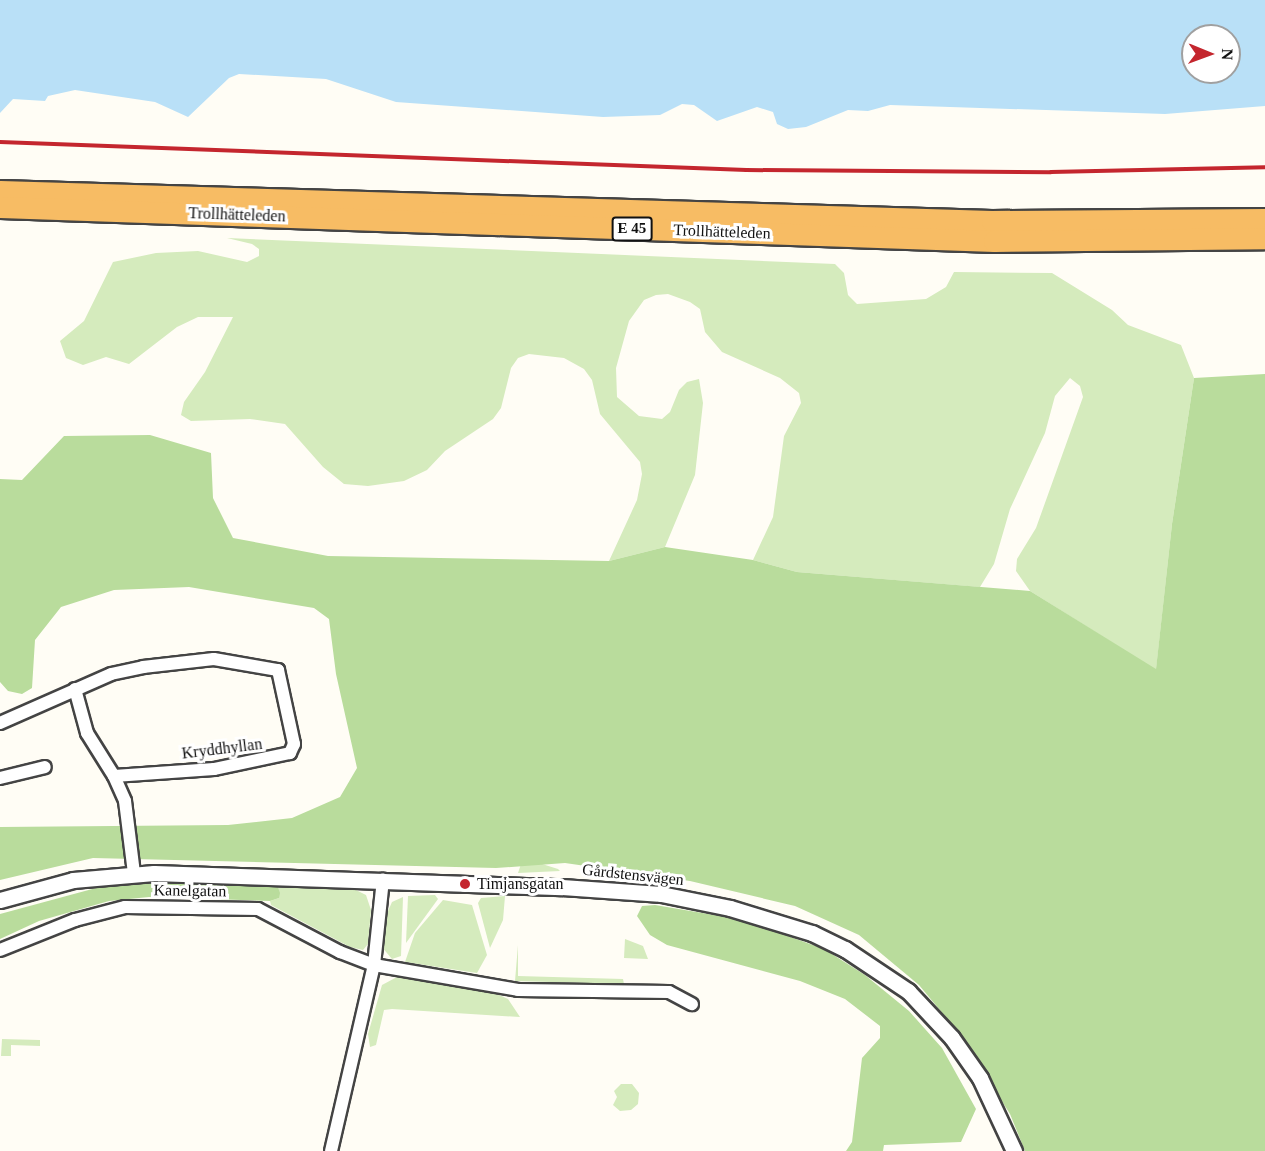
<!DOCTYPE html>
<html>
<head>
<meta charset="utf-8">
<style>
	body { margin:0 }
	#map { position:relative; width:1265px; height:1151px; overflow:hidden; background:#fffdf5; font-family:"Times New Roman",serif }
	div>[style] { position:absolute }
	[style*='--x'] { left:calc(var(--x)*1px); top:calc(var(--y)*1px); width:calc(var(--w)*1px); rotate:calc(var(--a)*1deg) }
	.green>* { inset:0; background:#d5ebbd }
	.forest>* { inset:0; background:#b9dc9c }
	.water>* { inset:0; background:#b9e0f7 }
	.roads { filter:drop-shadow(2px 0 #444) drop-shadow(-2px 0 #444) drop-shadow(0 2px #444) drop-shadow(0 -2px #444) }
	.minor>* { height:12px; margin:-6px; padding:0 6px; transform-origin:6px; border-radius:6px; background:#fff }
	.tertiary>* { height:15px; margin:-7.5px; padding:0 7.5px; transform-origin:7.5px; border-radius:7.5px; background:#fff }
	.trunk>* { height:21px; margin:-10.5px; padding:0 10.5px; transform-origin:10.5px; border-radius:10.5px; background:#f7bc64 }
	.rail>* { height:4px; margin:-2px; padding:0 2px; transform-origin:2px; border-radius:2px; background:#c4262e }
	.dots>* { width:16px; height:16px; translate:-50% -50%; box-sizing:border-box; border:3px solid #fff; border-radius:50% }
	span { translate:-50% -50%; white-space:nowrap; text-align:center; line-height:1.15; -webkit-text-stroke:6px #fff; paint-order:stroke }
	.shield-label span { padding:2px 4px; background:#fff; border:2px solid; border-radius:4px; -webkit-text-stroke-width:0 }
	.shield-label { font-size:15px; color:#111; font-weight:700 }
	.street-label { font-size:16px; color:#111 }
	.poi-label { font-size:16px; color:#111 }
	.left { translate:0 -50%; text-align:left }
	.north { position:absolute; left:1181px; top:24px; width:60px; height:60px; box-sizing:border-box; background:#fff; border:2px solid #a0a0a0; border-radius:50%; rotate:91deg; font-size:16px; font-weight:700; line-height:24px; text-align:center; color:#111 }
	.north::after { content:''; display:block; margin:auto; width:21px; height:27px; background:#c4262e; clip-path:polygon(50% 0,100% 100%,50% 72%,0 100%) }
</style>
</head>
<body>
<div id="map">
	<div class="green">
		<i style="clip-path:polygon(227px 238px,835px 264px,844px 273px,848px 295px,857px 304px,926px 299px,946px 287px,954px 272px,1052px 273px,1112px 310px,1128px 325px,1181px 345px,1194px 378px,1172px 524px,1156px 670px,1030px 591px,1016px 571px,1017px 559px,1036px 528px,1083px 397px,1080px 386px,1070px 378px,1055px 396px,1045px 433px,1010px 509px,994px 564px,980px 587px,797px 572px,753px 560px,773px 517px,784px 436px,801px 403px,799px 393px,780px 378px,722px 352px,705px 332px,700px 309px,690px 302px,668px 294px,656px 295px,644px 300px,629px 321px,616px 368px,617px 397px,639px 416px,662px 419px,670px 412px,679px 390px,687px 382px,699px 379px,703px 403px,695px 475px,665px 547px,609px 561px,637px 500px,642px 474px,640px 462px,600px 414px,592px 380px,584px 369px,564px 358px,529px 354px,518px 358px,511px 368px,501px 408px,493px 419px,445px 451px,427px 470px,404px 481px,368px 486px,344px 484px,323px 467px,285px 424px,250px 419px,191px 421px,181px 415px,184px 402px,205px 372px,233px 317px,198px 317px,177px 327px,129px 364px,106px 357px,83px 365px,66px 358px,60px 341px,84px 321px,113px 262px,156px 253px,198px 251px,247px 262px,259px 256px,259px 249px,252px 244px)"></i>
		<i style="clip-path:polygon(523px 858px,558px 869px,560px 871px,518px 873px)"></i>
		<i style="clip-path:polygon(277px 885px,356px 890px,366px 895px,371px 910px,368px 944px,363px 950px,350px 947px,271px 905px,270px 901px,279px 898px)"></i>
		<i style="clip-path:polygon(408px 896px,435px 895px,438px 899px,406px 943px)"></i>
		<i style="clip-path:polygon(505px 896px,503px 920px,490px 948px,478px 903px,481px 898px)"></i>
		<i style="clip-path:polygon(403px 897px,401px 956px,392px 959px,381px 946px,384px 920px,392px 902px)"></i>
		<i style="clip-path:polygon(443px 900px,472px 905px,487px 955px,477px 973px,405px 962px,415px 933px)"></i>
		<i style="clip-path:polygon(625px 939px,643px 946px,648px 959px,624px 958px)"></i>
		<i style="clip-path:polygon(518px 945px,518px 976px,623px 979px,624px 984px,515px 981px)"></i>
		<i style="clip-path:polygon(397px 977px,497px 994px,508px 999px,520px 1017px,392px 1009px,384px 1010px,376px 1045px,370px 1047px,368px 1034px,382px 985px)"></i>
		<i style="clip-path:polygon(2px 1039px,40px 1040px,40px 1046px,11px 1045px,11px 1056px,1px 1056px)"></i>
		<i style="clip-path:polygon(621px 1084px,632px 1084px,639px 1093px,638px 1104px,631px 1110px,620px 1111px,613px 1105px,617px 1097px,614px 1091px)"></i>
	</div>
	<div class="forest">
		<i style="clip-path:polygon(1265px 374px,1265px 1151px,1025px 1151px,1010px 1114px,959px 1033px,919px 985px,859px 935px,795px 906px,690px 881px,565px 863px,496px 868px,93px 858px,0 880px,0 827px,228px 825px,292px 818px,340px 797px,357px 768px,336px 674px,329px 619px,314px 608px,189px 587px,114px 590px,61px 607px,35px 640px,32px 688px,22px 694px,8px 691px,0 682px,0 479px,22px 480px,64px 436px,150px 435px,211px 453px,213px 498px,233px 538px,328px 556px,609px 561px,665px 547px,753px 560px,797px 572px,1030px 591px,1156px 669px,1172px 524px,1194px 378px)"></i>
		<i style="clip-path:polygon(140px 883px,277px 885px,280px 893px,279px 898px,270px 901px,149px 897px,109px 901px,39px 921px,0 939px,0 914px,96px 888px)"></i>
		<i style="clip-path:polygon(655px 905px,726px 917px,785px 935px,824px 949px,865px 975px,909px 1011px,942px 1048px,976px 1109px,961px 1142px,884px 1145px,883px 1151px,846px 1151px,852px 1142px,862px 1058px,880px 1038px,880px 1026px,845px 999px,800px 981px,667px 945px,650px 935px,637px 916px,642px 906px)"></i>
	</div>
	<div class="water">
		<i style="clip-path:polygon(evenodd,0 0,1265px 0,1265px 106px,1165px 114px,890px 105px,868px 111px,848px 110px,806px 127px,788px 129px,777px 124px,773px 112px,757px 107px,717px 121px,694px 105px,682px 104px,660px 115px,603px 117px,396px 102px,326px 79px,239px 74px,229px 78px,188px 117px,155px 102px,75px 90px,48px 96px,45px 101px,13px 99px,0 113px,0 0,1193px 36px,1229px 36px,1229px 72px,1193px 72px,1193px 36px)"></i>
	</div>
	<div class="roads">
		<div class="minor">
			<i style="--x:75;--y:689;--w:46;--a:74.7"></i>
			<i style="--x:87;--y:733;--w:51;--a:57.9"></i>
			<i style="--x:114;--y:776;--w:27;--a:66"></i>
			<i style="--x:125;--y:801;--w:73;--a:82.9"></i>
			<i style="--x:0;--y:723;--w:121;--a:-23.8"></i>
			<i style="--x:111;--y:674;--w:33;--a:-12"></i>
			<i style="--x:143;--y:667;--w:71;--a:-6.4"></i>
			<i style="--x:214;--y:659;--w:65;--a:9.8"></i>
			<i style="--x:278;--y:670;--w:76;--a:77.8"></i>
			<i style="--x:294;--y:744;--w:10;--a:114"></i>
			<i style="--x:290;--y:753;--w:78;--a:168.1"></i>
			<i style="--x:214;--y:769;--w:100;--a:176"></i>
			<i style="--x:0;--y:778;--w:46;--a:-13.7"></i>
			<i style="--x:0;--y:950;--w:81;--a:-21.8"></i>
			<i style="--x:75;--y:920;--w:52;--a:-14.6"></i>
			<i style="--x:125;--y:907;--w:133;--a:0.9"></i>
			<i style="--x:258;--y:909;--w:93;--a:27.7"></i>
			<i style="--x:340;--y:952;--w:36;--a:21"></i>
			<i style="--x:374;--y:965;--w:146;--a:9.8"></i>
			<i style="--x:518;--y:990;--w:151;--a:0.8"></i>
			<i style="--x:669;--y:992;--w:26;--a:28"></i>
			<i style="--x:331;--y:1151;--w:191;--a:-77"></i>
			<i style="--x:374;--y:965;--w:86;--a:-84"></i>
		</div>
		<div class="tertiary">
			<i style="--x:0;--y:900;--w:76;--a:-15.3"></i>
			<i style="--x:73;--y:880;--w:81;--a:-4.9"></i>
			<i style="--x:154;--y:873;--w:408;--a:2"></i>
			<i style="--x:562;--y:887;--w:99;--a:4"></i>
			<i style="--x:661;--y:894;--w:70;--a:11.5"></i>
			<i style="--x:730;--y:908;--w:86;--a:17"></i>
			<i style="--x:812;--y:933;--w:37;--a:26"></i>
			<i style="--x:845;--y:949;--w:76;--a:33.7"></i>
			<i style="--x:908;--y:991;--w:64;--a:46.9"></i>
			<i style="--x:952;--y:1038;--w:49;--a:55"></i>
			<i style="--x:980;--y:1078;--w:81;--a:65"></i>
		</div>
		<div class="trunk">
			<i style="--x:0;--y:191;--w:992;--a:1.73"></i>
			<i style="--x:992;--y:221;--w:273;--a:-0.4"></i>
			<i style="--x:0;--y:207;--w:995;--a:1.96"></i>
			<i style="--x:994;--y:241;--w:271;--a:-0.6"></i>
		</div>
	</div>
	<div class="rail">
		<i style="--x:0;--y:142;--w:747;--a:2.15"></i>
		<i style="--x:746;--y:170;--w:305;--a:0.4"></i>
		<i style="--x:1051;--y:172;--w:214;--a:-1.3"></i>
	</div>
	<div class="dots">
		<i style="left:465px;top:884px;background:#c4262e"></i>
	</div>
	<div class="shield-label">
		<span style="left:632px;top:229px">E 45</span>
	</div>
	<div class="street-label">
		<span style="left:237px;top:215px;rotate:2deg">Trollhätteleden</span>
		<span style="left:722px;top:232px;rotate:2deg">Trollhätteleden</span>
		<span style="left:222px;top:749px;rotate:-7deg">Kryddhyllan</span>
		<span style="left:633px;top:875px;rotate:6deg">Gårdstensvägen</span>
		<span style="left:190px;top:891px;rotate:1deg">Kanelgatan</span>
	</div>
	<div class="poi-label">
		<span class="left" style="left:477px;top:884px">Timjansgatan</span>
	</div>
	<div class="north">N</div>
</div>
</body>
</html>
